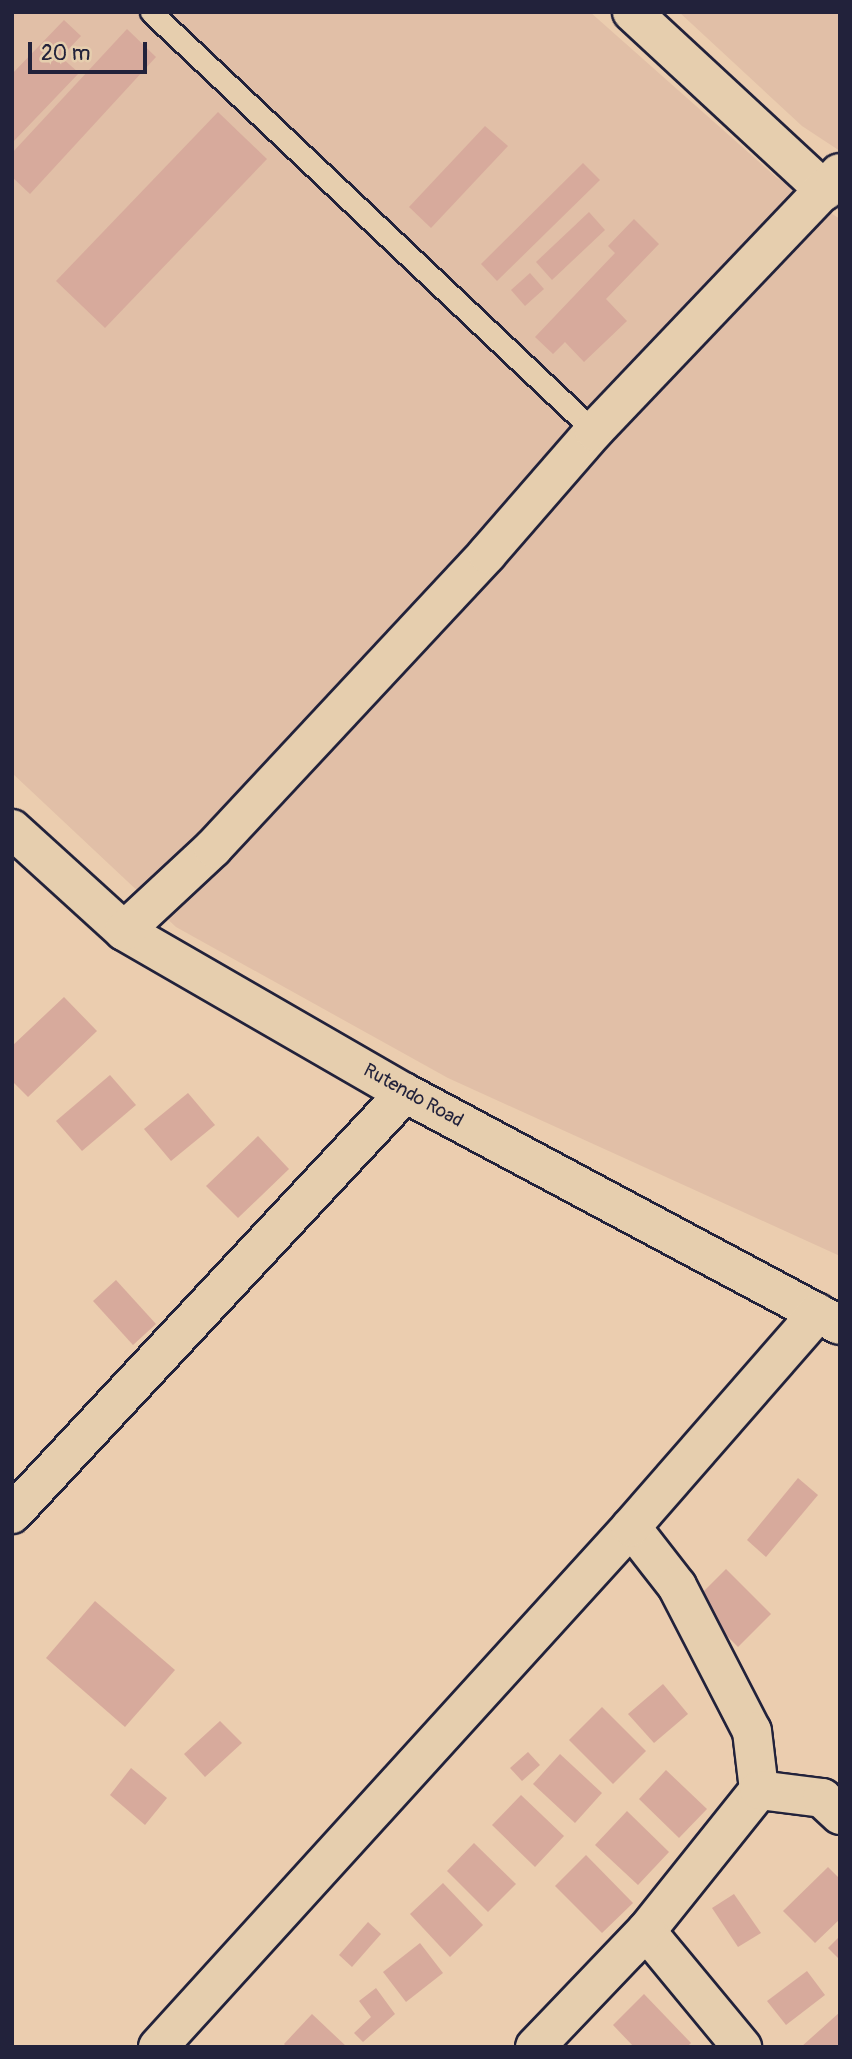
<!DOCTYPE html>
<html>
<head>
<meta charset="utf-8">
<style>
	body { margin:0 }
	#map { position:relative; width:852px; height:2059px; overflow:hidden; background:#ebcdaf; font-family:Pangolin,sans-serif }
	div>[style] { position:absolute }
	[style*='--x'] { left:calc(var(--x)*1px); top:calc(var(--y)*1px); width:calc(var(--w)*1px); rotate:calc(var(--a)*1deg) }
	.built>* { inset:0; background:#e1bfa7 }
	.building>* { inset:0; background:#d7aa9c }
	.roads { filter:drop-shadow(2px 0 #22223b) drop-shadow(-2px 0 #22223b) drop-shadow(0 2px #22223b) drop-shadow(0 -2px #22223b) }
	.lane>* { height:21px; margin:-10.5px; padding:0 10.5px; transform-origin:10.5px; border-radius:10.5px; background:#e6ceae }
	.street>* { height:38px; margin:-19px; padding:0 19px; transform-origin:19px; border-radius:19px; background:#e6ceae }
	span { translate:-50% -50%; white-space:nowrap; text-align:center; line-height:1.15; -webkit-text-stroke:7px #e6ceae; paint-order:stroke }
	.street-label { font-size:19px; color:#22223b }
	.frame { position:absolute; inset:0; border:14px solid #22223b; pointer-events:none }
	.scale { position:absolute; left:28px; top:42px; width:119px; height:32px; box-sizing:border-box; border:4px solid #22223b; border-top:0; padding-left:9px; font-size:21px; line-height:24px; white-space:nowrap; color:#22223b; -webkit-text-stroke:5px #e6ceae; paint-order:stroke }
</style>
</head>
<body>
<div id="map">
	<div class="built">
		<i style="clip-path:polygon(12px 12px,590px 12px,776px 177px,840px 219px,840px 1256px,448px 1078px,176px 927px,12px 773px)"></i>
		<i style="clip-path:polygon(679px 12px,840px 12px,840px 151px,802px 126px)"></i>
	</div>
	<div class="building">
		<i style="clip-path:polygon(64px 20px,81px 36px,61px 57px,79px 73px,12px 143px,12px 74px)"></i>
		<i style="clip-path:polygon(127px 29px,156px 57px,30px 194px,12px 177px,12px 153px)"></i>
		<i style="clip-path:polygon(218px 112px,267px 159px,105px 328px,56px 281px)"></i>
		<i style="clip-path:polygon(485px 126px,508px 146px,431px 228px,409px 207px)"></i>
		<i style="clip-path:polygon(583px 163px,600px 180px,497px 281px,481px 264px)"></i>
		<i style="clip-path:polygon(589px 212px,605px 230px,552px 280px,536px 262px)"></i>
		<i style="clip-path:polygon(634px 219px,659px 244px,606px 299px,627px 321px,584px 362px,565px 342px,553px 354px,535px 337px,615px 253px,608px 246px)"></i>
		<i style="clip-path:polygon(530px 273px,544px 289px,525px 306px,511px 290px)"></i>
		<i style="clip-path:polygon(64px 997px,97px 1031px,28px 1097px,12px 1081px,12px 1046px)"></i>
		<i style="clip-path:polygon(110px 1075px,136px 1105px,82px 1151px,56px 1121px)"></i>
		<i style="clip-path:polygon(188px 1093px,215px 1125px,171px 1161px,144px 1129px)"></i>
		<i style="clip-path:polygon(258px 1136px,289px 1169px,238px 1218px,206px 1186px)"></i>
		<i style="clip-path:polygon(116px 1280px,156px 1324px,133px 1345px,93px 1301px)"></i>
		<i style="clip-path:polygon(798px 1478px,818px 1495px,766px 1557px,747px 1540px)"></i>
		<i style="clip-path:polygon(726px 1569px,771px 1614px,738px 1647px,693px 1602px)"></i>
		<i style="clip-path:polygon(95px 1601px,175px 1670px,125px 1727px,46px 1658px)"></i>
		<i style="clip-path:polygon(663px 1684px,688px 1714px,654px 1743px,628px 1714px)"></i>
		<i style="clip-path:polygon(602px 1707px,646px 1751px,613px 1784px,569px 1740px)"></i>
		<i style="clip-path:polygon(220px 1721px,242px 1743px,205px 1777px,184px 1754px)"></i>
		<i style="clip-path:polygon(528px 1752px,540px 1765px,522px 1781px,510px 1768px)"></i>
		<i style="clip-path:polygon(560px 1754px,602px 1793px,575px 1823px,533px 1784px)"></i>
		<i style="clip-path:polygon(131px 1768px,167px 1798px,145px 1825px,110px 1795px)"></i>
		<i style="clip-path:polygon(666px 1770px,707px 1809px,679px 1838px,639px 1799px)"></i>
		<i style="clip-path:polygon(521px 1795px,564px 1836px,535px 1867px,492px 1825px)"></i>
		<i style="clip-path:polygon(627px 1811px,669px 1852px,638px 1885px,595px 1845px)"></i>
		<i style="clip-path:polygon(474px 1843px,516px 1884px,488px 1912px,447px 1871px)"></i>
		<i style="clip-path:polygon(586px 1855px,633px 1903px,602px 1933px,555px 1886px)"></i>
		<i style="clip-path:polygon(828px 1867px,840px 1879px,840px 1919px,815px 1943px,783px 1911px)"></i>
		<i style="clip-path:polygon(443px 1883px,483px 1925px,450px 1957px,410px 1914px)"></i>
		<i style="clip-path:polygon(734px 1894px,761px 1933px,738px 1947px,712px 1908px)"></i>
		<i style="clip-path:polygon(368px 1922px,381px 1934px,352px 1967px,339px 1955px)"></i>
		<i style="clip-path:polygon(840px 1936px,840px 1960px,828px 1948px)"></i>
		<i style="clip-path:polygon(420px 1943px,443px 1973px,406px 2002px,383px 1972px)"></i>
		<i style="clip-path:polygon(807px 1971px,825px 1995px,786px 2025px,767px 2001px)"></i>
		<i style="clip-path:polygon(376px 1988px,395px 2014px,363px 2042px,354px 2033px,371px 2017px,359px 2001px)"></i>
		<i style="clip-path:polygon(644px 1994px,691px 2043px,687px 2047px,634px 2047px,613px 2025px)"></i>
		<i style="clip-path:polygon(840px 2012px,840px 2047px,801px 2047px)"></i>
		<i style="clip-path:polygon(312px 2014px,347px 2047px,287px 2047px,284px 2044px)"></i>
	</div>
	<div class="roads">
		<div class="lane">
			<i style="--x:151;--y:12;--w:610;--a:43.41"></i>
		</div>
		<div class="street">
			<i style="--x:632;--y:12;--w:263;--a:42.8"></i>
			<i style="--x:12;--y:829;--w:151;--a:42.3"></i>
			<i style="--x:124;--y:931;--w:324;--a:30"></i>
			<i style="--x:405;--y:1093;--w:492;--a:28.1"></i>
			<i style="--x:124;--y:931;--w:122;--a:-43"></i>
			<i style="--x:213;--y:848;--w:402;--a:-47"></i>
			<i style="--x:487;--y:554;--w:163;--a:-49"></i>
			<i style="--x:594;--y:431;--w:356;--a:-46.4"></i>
			<i style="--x:12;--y:1514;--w:576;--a:-46.97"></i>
			<i style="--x:631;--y:1527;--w:75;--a:52.1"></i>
			<i style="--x:677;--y:1586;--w:163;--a:62.7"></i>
			<i style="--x:752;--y:1731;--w:59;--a:83.2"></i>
			<i style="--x:759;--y:1790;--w:181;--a:128.7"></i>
			<i style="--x:646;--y:1931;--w:151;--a:50.4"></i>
			<i style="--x:759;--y:1790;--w:64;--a:7.2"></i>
			<i style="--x:822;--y:1798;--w:25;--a:43"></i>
			<i style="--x:158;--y:2047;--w:703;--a:-47.71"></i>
			<i style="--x:631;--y:1527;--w:284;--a:-48.9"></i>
			<i style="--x:535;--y:2047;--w:161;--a:-46.3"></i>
		</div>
	</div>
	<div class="street-label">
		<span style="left:413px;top:1096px;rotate:29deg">Rutendo Road</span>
	</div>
	<div class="frame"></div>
	<div class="scale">20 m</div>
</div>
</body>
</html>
